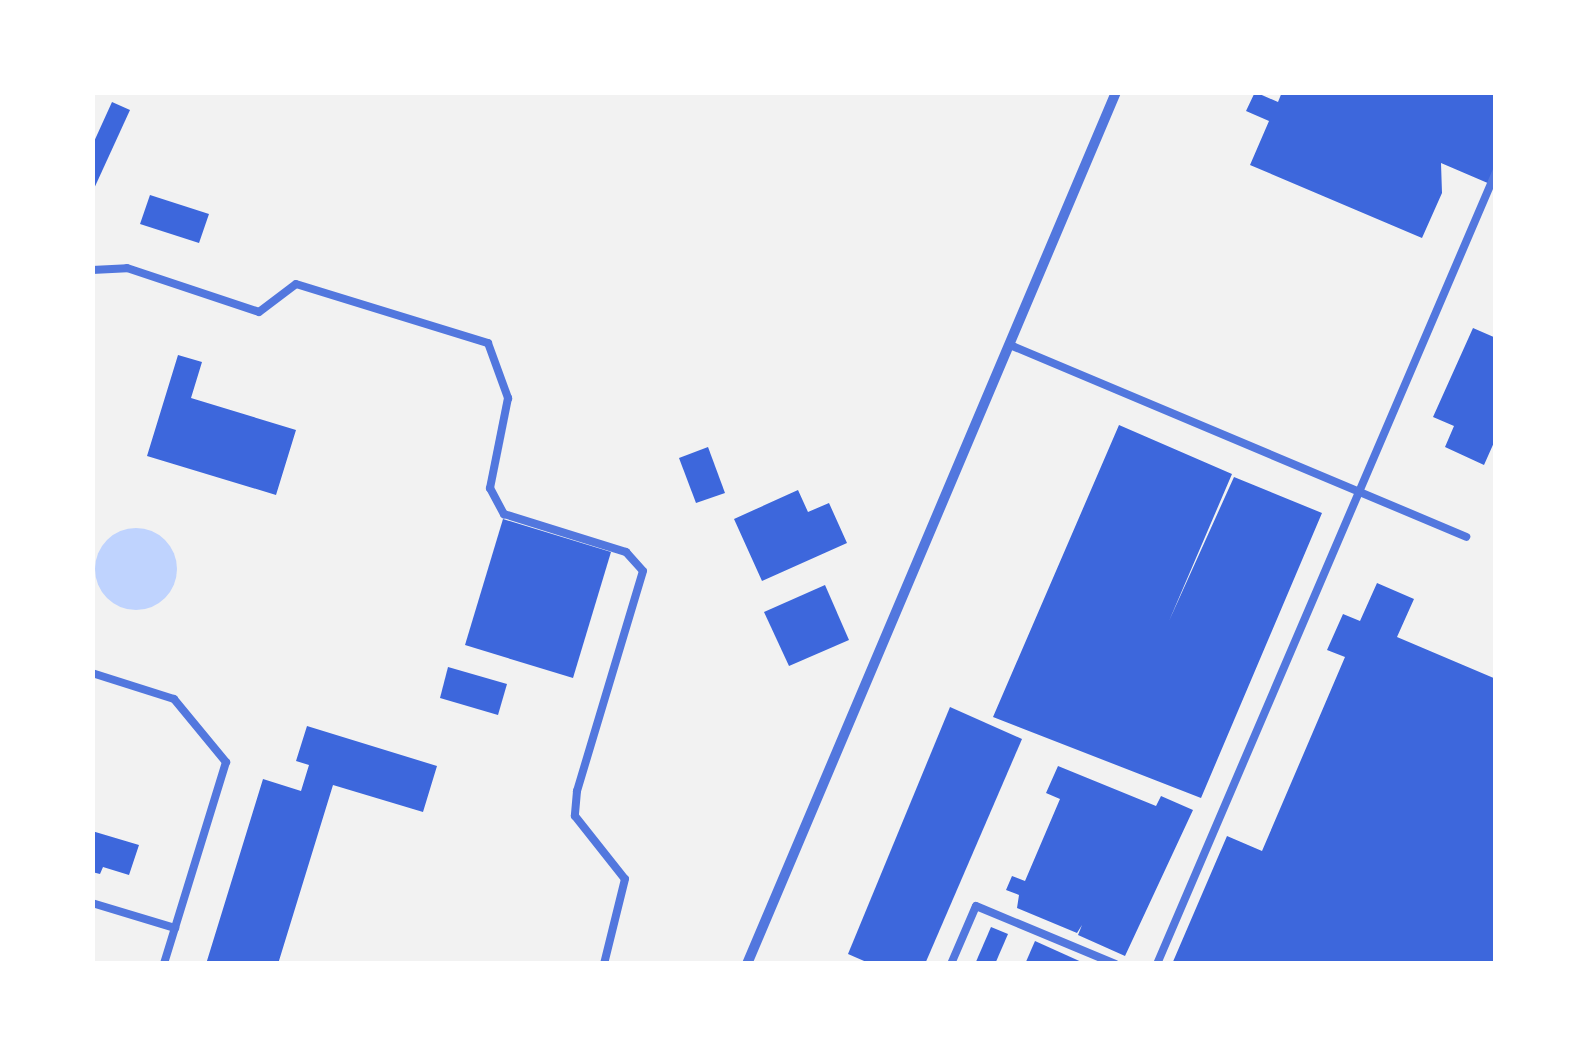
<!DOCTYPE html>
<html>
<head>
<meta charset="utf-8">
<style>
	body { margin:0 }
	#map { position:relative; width:1588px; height:1056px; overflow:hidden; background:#f2f2f2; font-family:"Noto Serif",serif }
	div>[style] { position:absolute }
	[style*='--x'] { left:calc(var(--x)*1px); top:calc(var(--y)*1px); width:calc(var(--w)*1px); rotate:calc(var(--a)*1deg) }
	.water>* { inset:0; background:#bfd3fe }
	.round { border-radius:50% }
	.building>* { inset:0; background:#3d67dc }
	.service>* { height:8px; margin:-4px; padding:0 4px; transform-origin:4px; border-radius:4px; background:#5277de }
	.minor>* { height:10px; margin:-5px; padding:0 5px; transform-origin:5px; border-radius:5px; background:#5277de }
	span { translate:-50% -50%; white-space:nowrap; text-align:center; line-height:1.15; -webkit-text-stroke:10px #fff; paint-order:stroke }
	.frame { position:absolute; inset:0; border:95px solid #fff; pointer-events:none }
</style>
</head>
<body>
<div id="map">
	<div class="water">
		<i class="round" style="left:95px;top:528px;width:82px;height:82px"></i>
	</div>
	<div class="building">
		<i style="clip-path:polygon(1255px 92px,1278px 102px,1282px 92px,1496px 92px,1496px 170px,1490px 184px,1441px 163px,1442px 193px,1422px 238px,1250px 165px,1269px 121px,1246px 111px)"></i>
		<i style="clip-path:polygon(112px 102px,130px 110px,92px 193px,92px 146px)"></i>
		<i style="clip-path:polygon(150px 195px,209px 214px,199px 243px,140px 224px)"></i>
		<i style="clip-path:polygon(1473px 328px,1496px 338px,1496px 438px,1484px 465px,1445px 447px,1454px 426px,1433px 417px)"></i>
		<i style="clip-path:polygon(178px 355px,202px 362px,191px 398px,296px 430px,276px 495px,147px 456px)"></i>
		<i style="clip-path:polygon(1119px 425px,1232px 474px,1169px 621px,1234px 477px,1322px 513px,1201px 798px,993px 717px)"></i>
		<i style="clip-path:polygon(708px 447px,725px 493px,696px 503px,679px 458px)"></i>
		<i style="clip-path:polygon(798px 490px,808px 512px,829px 503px,847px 543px,762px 581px,734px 519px)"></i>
		<i style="clip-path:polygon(503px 519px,611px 552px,573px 678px,465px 645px)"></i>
		<i style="clip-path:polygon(1377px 583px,1414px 599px,1397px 637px,1496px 679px,1496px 964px,1172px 964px,1227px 836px,1262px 851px,1345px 657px,1327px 650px,1343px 614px,1360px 621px)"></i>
		<i style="clip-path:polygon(825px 585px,849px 640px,789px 666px,764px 612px)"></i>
		<i style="clip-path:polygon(448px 667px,507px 684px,498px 715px,440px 698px)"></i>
		<i style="clip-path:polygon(950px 707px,1022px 739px,925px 964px,871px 964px,848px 954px)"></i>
		<i style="clip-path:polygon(307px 726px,437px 766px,423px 812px,333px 785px,278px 964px,206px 964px,263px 779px,301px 791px,309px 765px,296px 761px)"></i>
		<i style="clip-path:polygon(1058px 766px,1156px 806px,1161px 796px,1193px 810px,1125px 956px,1078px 935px,1082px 925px,1077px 933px,1017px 908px,1019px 895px,1006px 890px,1012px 876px,1025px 881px,1060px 799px,1046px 793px)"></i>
		<i style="clip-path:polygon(92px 831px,139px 845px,129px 875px,103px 867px,100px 874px,92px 872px)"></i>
		<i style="clip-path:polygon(991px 927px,1008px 934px,995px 964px,975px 964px)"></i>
		<i style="clip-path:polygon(1035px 941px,1086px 964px,1025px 964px)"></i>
	</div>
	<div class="service">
		<i style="--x:92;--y:270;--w:35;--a:-3"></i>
		<i style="--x:127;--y:268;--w:139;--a:18.4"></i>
		<i style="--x:259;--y:312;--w:46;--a:-37.1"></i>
		<i style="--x:296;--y:284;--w:201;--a:17.1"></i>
		<i style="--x:488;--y:343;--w:59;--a:70"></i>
		<i style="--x:508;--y:398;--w:92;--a:101.3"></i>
		<i style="--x:490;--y:488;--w:30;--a:62"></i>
		<i style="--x:504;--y:514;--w:128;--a:17.3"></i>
		<i style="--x:626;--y:552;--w:25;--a:48"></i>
		<i style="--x:643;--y:571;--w:230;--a:106.7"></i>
		<i style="--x:577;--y:791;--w:25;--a:95"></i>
		<i style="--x:575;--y:816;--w:80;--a:51.6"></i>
		<i style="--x:625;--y:879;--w:88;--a:103.9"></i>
		<i style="--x:1010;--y:345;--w:495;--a:22.8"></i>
		<i style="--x:92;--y:673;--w:86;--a:17.6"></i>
		<i style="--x:174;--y:699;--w:82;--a:50.5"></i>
		<i style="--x:226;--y:762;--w:211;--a:107.1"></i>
		<i style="--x:92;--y:903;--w:87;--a:16.8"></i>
		<i style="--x:951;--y:964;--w:63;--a:-66.7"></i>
		<i style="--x:976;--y:906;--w:151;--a:22.6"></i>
		<i style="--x:1157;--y:964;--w:862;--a:-66.83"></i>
	</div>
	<div class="minor">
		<i style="--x:747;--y:964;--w:947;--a:-67.06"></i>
	</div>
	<div class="frame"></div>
</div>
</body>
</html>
